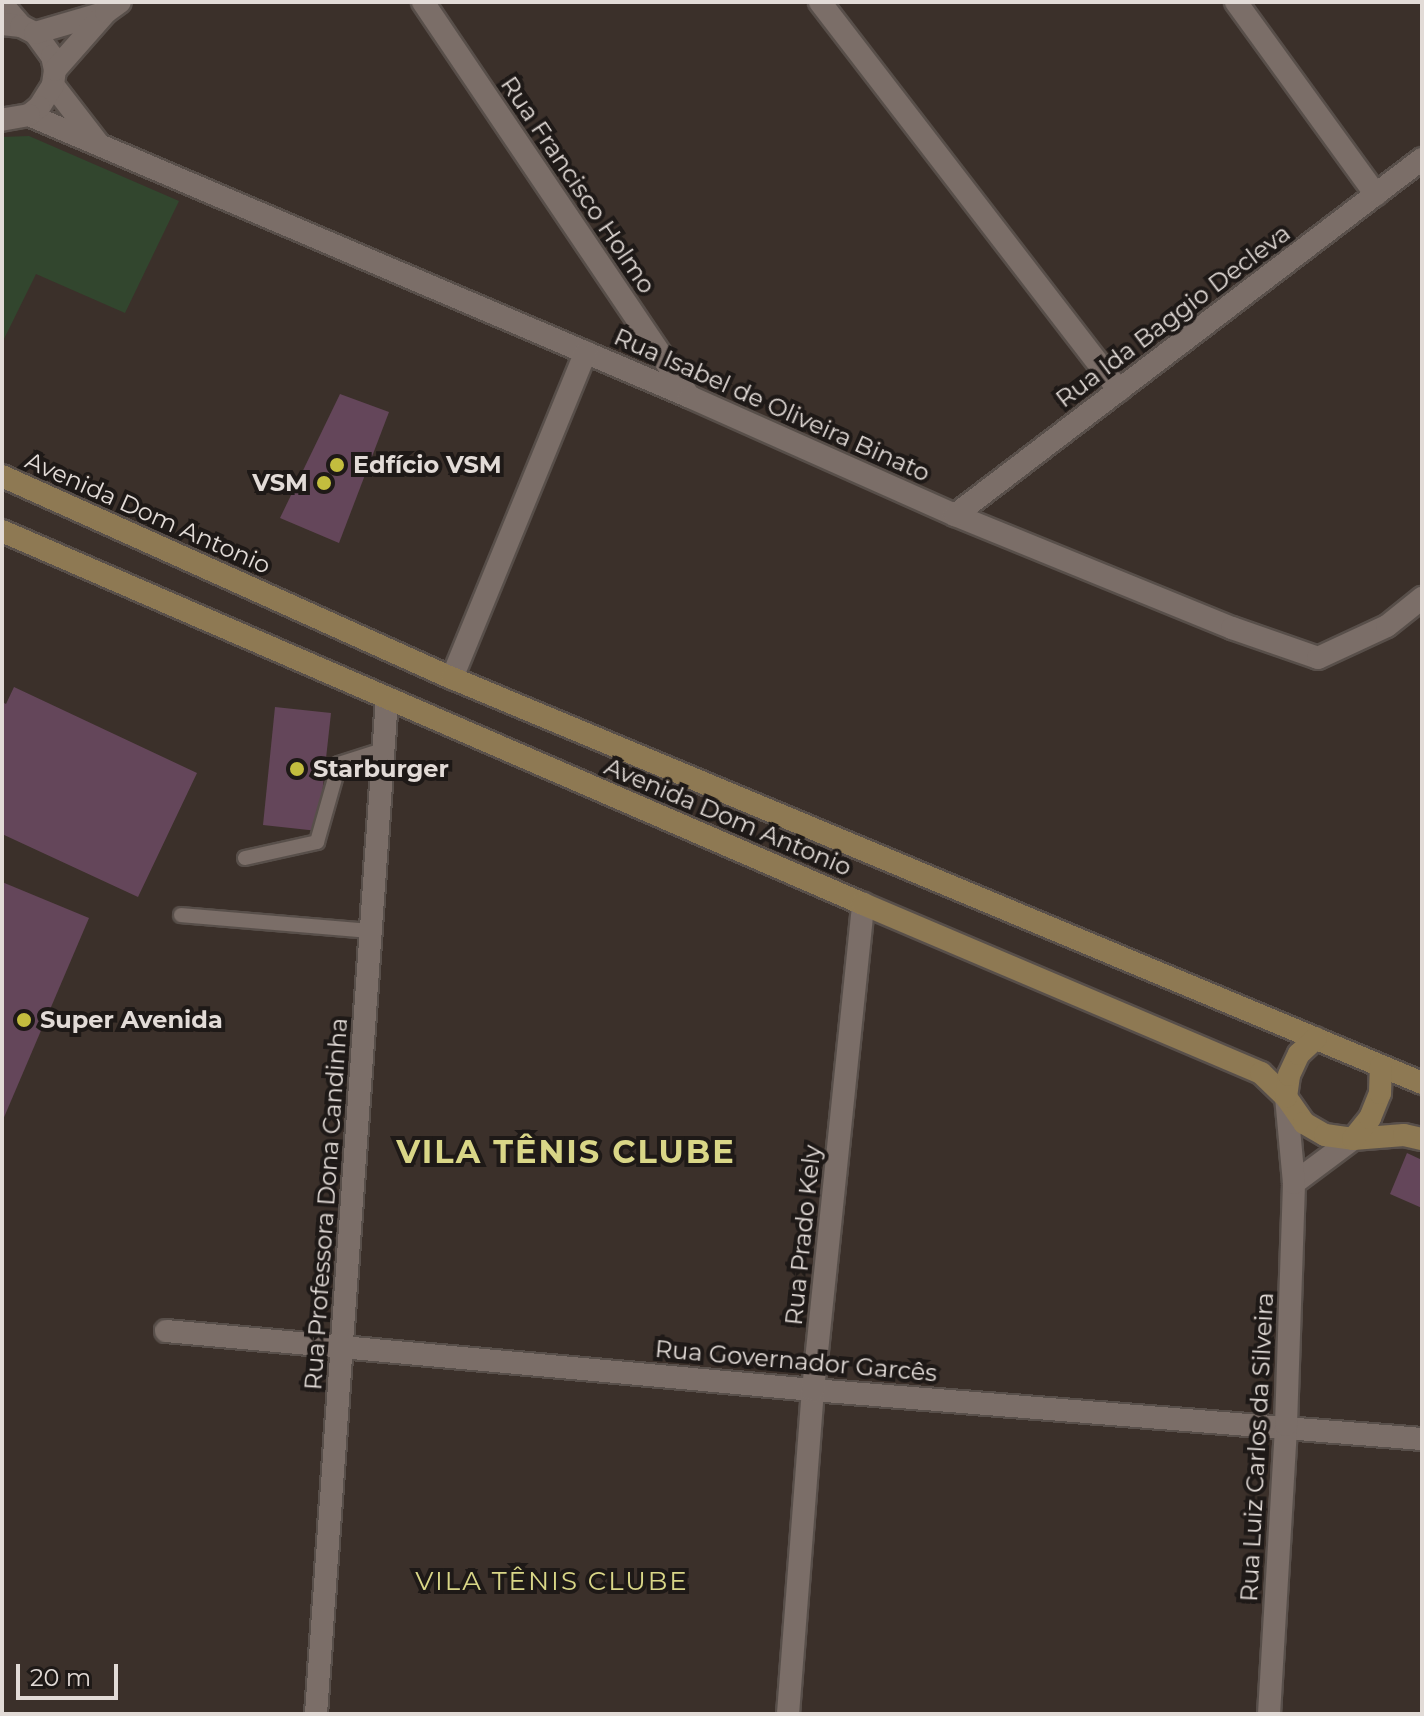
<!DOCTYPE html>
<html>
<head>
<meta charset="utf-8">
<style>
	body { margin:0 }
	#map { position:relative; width:1424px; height:1716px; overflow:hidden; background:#3b302a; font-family:Montserrat,sans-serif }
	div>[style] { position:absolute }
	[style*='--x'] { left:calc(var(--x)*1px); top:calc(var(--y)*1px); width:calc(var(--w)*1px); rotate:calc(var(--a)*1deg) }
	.green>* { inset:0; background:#32462e }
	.building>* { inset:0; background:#64465a }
	.roads { filter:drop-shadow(2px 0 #584f4a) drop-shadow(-2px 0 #584f4a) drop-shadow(0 2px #584f4a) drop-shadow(0 -2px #584f4a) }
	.service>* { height:14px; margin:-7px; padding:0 7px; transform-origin:7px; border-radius:7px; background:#7b6e68 }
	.minor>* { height:22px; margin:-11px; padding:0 11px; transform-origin:11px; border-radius:11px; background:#7b6e68 }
	.tertiary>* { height:22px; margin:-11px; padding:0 11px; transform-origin:11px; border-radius:11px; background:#7b6e68 }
	.secondary>* { height:22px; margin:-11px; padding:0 11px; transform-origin:11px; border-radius:11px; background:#8e7953 }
	.dots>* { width:22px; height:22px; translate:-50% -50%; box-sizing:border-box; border:4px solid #1e1917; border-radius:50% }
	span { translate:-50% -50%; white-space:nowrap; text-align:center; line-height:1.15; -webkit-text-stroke:8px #1e1917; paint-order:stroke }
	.street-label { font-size:24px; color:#e2dbd7 }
	.poi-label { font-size:24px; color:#e2dbd7; font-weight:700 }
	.left { translate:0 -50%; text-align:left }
	.right { translate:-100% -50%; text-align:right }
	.neighbourhood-label { font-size:26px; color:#d9d687; letter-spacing:2px }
	.district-label { font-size:32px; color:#d9d687; font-weight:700; letter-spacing:2px }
	.frame { position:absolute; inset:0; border:4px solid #e2dbd7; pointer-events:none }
	.scale { position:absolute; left:16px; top:1664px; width:102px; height:36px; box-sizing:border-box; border:4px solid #e2dbd7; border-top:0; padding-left:10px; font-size:24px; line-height:28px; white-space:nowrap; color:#e2dbd7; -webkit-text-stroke:6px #1e1917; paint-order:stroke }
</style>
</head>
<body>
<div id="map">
	<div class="green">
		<i style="clip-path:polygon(29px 136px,179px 201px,125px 313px,36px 274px,2px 343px,2px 137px)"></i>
	</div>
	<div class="building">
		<i style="clip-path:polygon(340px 394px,389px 412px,339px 543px,280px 518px)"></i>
		<i style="clip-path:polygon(14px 687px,197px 773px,138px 897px,2px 834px,2px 702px,6px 704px)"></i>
		<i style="clip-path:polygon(275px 707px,331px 713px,318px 831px,263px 825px)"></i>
		<i style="clip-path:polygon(2px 882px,89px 918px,2px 1122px)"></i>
		<i style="clip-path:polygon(1407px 1153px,1422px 1160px,1422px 1208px,1390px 1194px)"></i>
	</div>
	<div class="roads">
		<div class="service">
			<i style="--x:245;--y:858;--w:74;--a:-12.5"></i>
			<i style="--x:317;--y:842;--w:81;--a:-74.2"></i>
			<i style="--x:339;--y:764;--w:46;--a:-17.7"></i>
			<i style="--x:181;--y:915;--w:192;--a:4.8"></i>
		</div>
		<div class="minor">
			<i style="--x:423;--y:2;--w:475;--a:56"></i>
			<i style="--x:820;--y:2;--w:490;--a:52.4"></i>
			<i style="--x:1236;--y:2;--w:238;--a:54"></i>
			<i style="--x:2;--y:4;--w:29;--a:49"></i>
			<i style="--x:53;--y:85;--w:72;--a:52.3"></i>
			<i style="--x:29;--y:115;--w:719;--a:23.1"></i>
			<i style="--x:690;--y:397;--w:290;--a:24"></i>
			<i style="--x:955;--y:515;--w:299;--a:22.2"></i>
			<i style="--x:1232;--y:628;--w:91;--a:19.2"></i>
			<i style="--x:1318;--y:658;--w:76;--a:-24.9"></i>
			<i style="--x:1387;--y:626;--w:45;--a:-38.7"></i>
			<i style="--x:955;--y:515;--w:587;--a:-37.32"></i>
			<i style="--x:452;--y:678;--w:352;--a:-67.7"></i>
			<i style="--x:1294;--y:1183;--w:74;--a:-36.7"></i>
			<i style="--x:166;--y:1331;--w:650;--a:5.21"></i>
			<i style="--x:813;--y:1390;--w:611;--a:4.6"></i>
			<i style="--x:316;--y:1714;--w:1018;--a:-86"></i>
			<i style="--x:788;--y:1714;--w:325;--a:-85.6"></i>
			<i style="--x:813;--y:1390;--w:489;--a:-84.1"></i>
			<i style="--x:1269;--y:1714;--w:289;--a:-86.6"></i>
			<i style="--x:1286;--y:1425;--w:242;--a:-88.1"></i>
			<i style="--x:1294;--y:1183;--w:86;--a:-95.3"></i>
		</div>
		<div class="tertiary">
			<i style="--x:2;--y:24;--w:19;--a:6"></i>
			<i style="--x:21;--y:26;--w:16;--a:27"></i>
			<i style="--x:35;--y:33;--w:29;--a:54"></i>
			<i style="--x:52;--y:56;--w:14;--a:78"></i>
			<i style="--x:55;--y:70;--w:15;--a:98"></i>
			<i style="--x:53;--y:85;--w:26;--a:122"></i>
			<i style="--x:39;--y:107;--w:13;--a:141"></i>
			<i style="--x:29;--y:115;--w:27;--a:170"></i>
			<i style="--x:35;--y:33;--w:72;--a:-16.2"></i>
			<i style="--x:55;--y:70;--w:77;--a:-48.7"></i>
			<i style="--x:106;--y:12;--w:17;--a:-36"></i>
		</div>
		<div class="secondary">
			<i style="--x:2;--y:476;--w:493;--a:24.2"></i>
			<i style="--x:452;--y:678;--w:1051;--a:22.66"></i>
			<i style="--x:2;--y:531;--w:938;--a:23.42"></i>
			<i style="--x:863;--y:904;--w:432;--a:23"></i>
			<i style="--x:1261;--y:1073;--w:35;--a:44"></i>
			<i style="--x:1286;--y:1097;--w:32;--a:55"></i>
			<i style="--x:1304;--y:1123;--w:24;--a:30"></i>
			<i style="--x:1325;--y:1135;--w:28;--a:8"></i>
			<i style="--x:1353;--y:1139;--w:51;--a:-4.5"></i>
			<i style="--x:1404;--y:1135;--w:18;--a:13"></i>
			<i style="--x:1286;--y:1097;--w:22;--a:-82"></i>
			<i style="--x:1289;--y:1075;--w:23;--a:-65"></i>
			<i style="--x:1299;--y:1054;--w:23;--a:-43"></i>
			<i style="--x:1353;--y:1139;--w:27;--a:-51"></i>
			<i style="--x:1370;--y:1118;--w:27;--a:-68"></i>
			<i style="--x:1380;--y:1093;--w:27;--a:-88"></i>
		</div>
	</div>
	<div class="dots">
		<i style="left:337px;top:465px;background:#c3bd3e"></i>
		<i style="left:324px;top:483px;background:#c3bd3e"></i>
		<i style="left:297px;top:769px;background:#c3bd3e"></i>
		<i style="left:24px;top:1020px;background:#c3bd3e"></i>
	</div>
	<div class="street-label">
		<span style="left:578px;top:185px;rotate:56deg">Rua Francisco Holmo</span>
		<span style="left:1173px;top:316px;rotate:-37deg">Rua Ida Baggio Decleva</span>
		<span style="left:772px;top:405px;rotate:24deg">Rua Isabel de Oliveira Binato</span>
		<span style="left:148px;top:513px;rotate:24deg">Avenida Dom Antonio</span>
		<span style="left:728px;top:817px;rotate:23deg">Avenida Dom Antonio</span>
		<span style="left:326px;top:1204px;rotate:-86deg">Rua Professora Dona Candinha</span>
		<span style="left:803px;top:1235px;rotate:-84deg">Rua Prado Kely</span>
		<span style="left:796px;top:1361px;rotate:5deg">Rua Governador Garcês</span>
		<span style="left:1257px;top:1447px;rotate:-87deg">Rua Luiz Carlos da Silveira</span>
	</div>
	<div class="poi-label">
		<span class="left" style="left:353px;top:465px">Edfício VSM</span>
		<span class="right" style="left:308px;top:483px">VSM</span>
		<span class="left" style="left:313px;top:769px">Starburger</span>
		<span class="left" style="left:40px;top:1020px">Super Avenida</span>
	</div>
	<div class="neighbourhood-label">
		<span style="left:552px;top:1582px">VILA TÊNIS CLUBE</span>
	</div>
	<div class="district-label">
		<span style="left:566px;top:1152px">VILA TÊNIS CLUBE</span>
	</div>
	<div class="frame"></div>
	<div class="scale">20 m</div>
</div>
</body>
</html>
